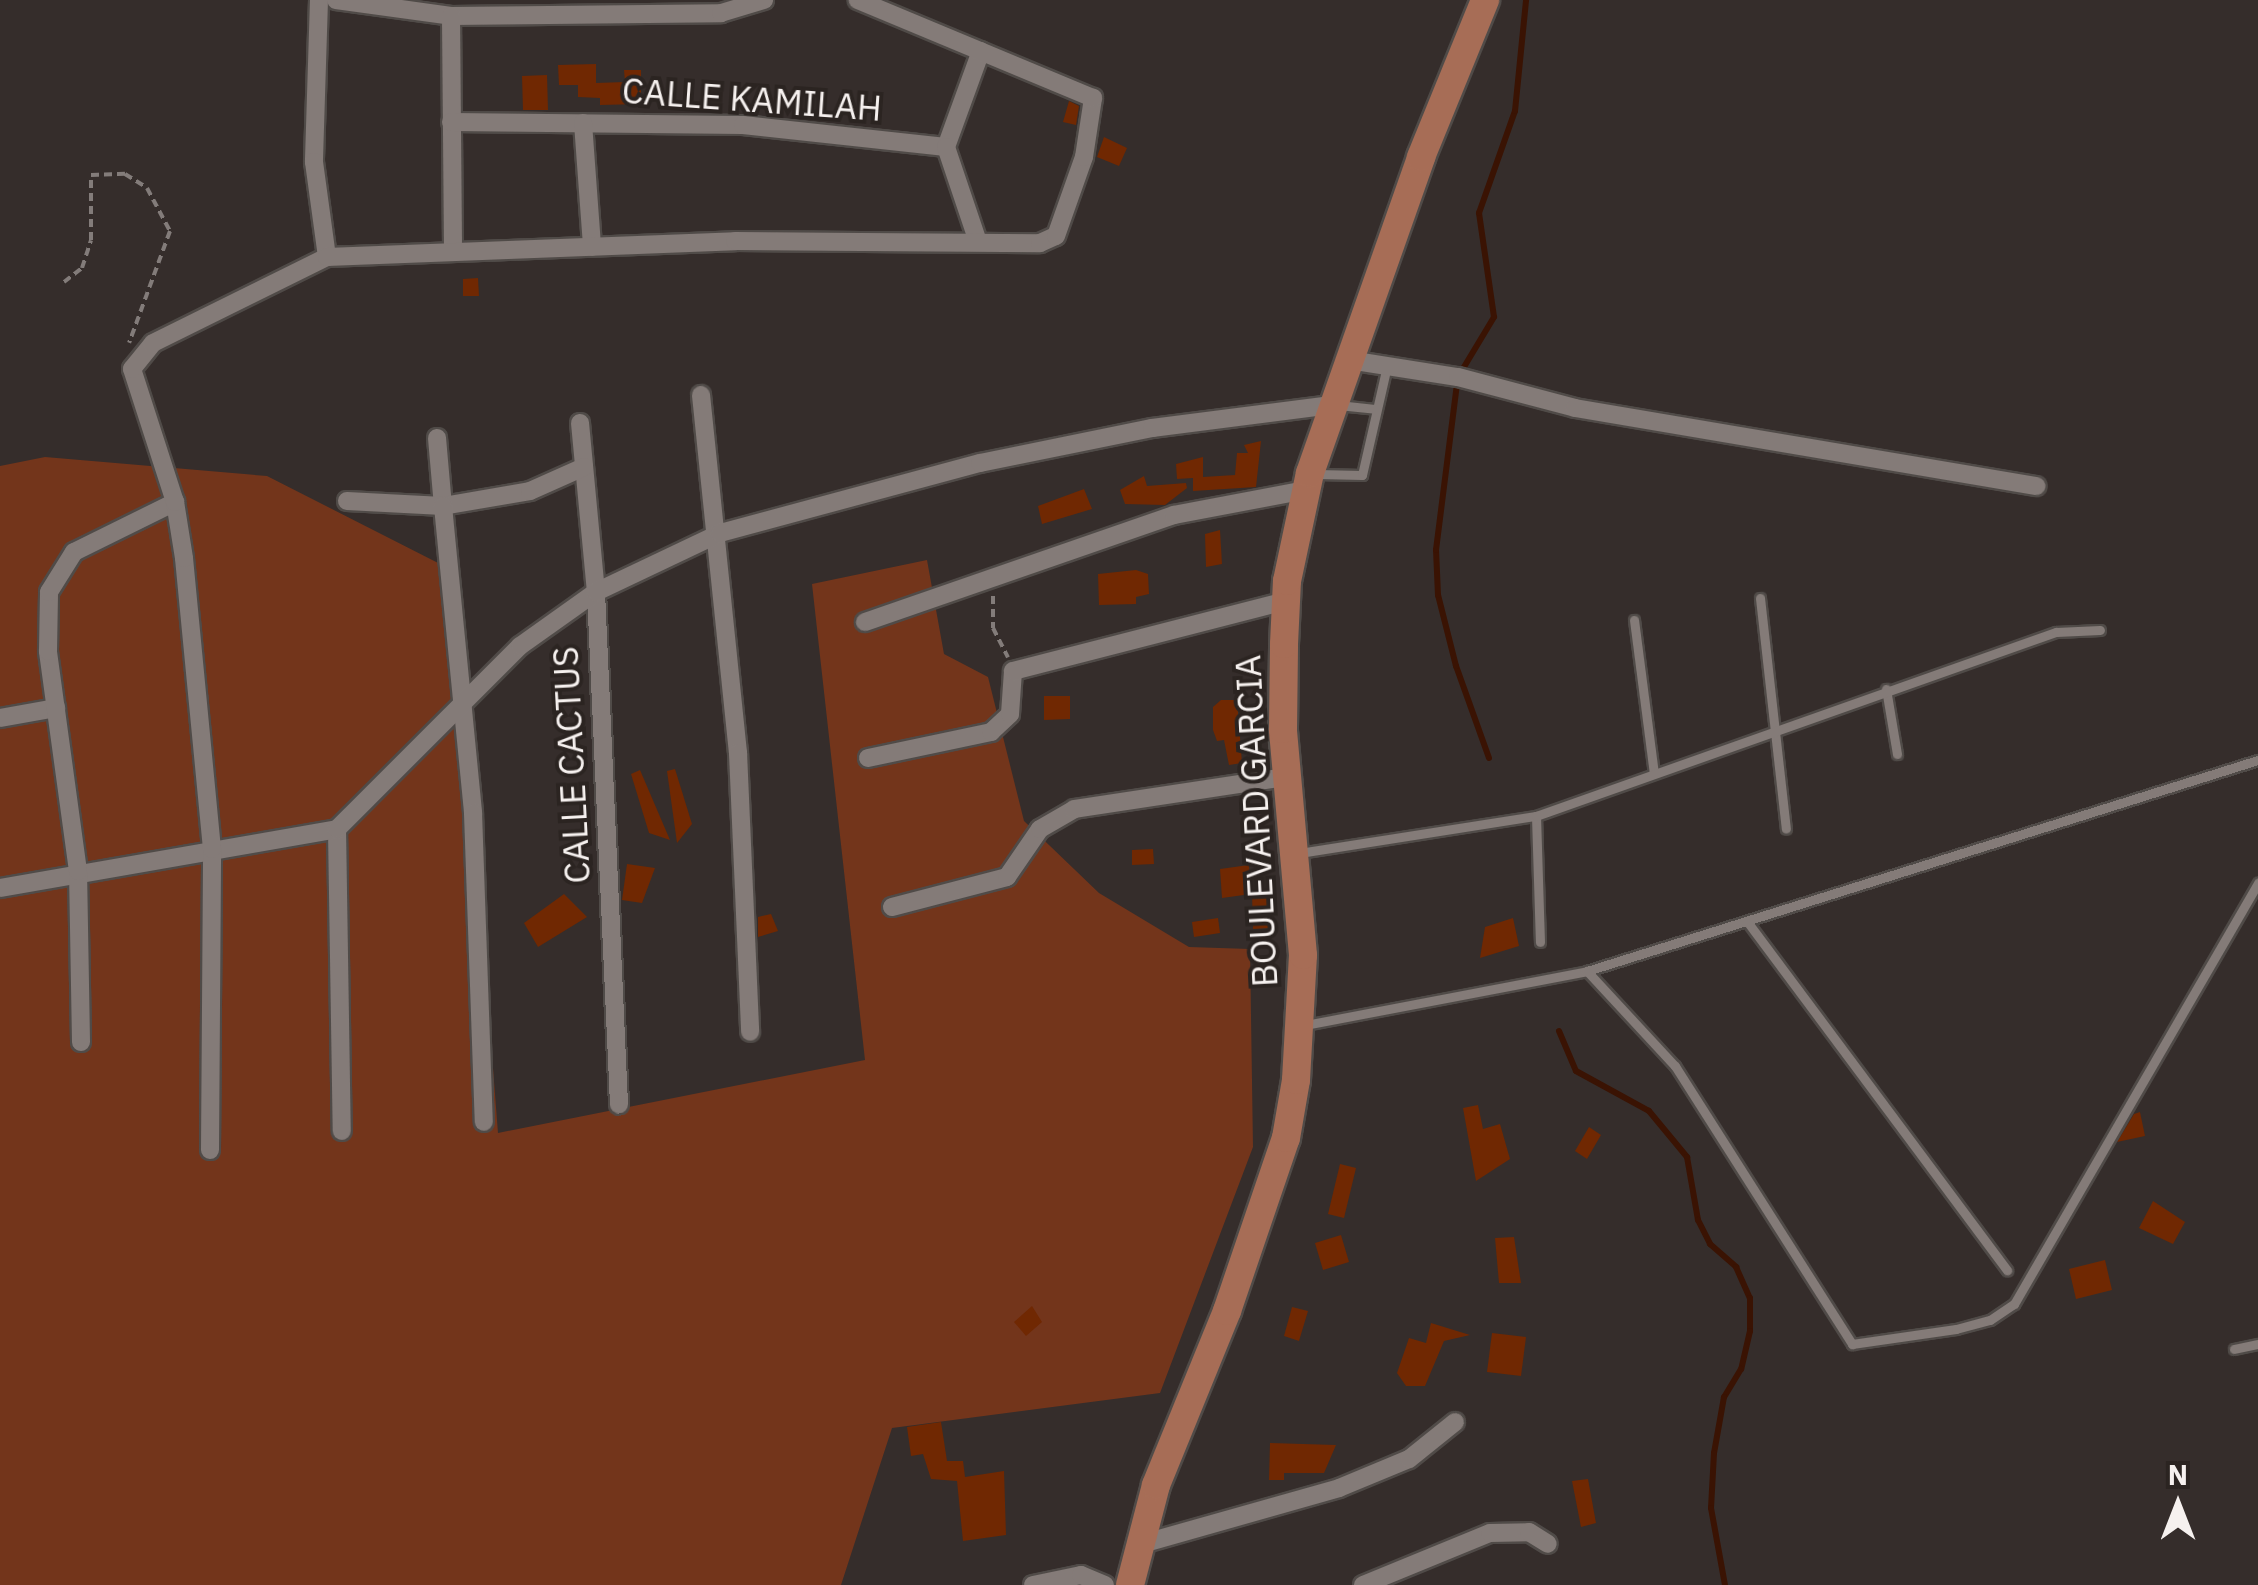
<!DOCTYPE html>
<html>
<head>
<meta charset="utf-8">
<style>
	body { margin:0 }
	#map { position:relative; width:2258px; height:1585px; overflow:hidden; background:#352d2b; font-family:"IBM Plex Sans",sans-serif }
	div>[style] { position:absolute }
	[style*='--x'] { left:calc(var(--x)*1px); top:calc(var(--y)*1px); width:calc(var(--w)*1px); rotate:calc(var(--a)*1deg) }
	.green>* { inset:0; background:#73351b }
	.stream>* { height:6px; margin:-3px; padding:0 3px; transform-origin:3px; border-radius:3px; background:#3a1303 }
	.building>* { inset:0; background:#702802 }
	.path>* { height:4px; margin-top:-2px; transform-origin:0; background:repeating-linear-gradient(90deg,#837c7a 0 8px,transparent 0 13px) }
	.roads { filter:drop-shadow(2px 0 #504b48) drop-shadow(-2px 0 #504b48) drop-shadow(0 2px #504b48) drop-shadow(0 -2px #504b48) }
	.lane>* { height:9px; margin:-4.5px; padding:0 4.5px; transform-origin:4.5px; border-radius:4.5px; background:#847b78 }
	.street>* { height:18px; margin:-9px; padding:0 9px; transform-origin:9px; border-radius:9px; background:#847b78 }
	.primary>* { height:28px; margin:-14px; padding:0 14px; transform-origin:14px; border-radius:14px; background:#a76d56 }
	span { translate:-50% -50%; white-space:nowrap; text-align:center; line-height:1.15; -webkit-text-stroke:8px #2b2421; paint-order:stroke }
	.street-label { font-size:35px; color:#f6f1ef }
	.north { position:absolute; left:2128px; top:1455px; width:100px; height:100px; -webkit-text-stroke:8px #2b2421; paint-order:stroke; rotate:0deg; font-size:28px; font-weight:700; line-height:40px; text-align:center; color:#f6f1ef }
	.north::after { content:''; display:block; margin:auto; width:35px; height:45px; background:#f6f1ef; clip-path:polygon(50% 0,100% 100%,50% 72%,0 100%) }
</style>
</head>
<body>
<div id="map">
	<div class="green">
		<i style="clip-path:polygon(45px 457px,267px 476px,446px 567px,460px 637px,498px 1133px,865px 1060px,812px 584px,927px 560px,944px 654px,988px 677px,1024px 821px,1099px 893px,1189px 947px,1250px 949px,1253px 1147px,1160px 1393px,892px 1428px,841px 1585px,0 1585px,0 466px)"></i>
	</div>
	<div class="stream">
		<i style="--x:1489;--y:758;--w:98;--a:-109.7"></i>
		<i style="--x:1456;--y:666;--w:73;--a:-104.2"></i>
		<i style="--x:1438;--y:595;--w:45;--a:-92.5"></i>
		<i style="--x:1436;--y:550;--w:174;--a:-82.8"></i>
		<i style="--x:1458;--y:377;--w:70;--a:-59"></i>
		<i style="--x:1494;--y:317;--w:105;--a:-98.2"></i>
		<i style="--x:1479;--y:213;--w:108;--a:-70.6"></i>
		<i style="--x:1515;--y:111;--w:112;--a:-84.3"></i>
		<i style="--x:1559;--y:1031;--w:43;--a:67"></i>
		<i style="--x:1576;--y:1071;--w:83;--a:28.7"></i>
		<i style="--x:1649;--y:1111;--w:60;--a:50.4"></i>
		<i style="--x:1687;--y:1157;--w:64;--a:80.1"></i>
		<i style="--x:1698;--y:1220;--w:27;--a:63"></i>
		<i style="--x:1710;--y:1244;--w:35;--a:41"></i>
		<i style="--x:1736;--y:1267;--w:34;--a:66"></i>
		<i style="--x:1750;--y:1298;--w:33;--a:90"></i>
		<i style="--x:1750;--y:1331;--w:39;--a:103"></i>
		<i style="--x:1741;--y:1369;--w:33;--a:121"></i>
		<i style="--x:1724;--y:1397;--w:57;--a:100.1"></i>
		<i style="--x:1714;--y:1453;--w:55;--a:93.1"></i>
		<i style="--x:1711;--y:1508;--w:78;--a:79.7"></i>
	</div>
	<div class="building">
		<i style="clip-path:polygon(596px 64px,596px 83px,625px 82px,624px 70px,641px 70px,641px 104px,600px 105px,600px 98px,578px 97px,578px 85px,559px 85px,558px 65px)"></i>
		<i style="clip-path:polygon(547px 75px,548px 110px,523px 110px,522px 76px)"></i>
		<i style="clip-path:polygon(1069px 101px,1079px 106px,1076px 125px,1063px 122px)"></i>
		<i style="clip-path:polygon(1104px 137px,1127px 148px,1119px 166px,1097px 157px)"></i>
		<i style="clip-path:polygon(478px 278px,479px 296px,463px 296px,463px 279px)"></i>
		<i style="clip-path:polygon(1261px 441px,1256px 487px,1193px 491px,1193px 478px,1177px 479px,1176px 464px,1203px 457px,1203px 477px,1235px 475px,1237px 453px,1248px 453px,1244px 445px)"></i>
		<i style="clip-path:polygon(1144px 476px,1147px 486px,1186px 483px,1187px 488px,1165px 505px,1125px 504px,1120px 490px)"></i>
		<i style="clip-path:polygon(1084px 489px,1092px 509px,1042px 524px,1038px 506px)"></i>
		<i style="clip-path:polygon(1220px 530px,1222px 564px,1206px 567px,1205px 534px)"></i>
		<i style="clip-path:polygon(1136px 570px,1148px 574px,1149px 594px,1136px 597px,1136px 604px,1099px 605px,1098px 574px)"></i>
		<i style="clip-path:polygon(1044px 696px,1070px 696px,1070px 719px,1044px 720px)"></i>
		<i style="clip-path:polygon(1221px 700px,1237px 700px,1242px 763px,1229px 765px,1224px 740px,1217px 741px,1213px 730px,1213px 707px)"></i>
		<i style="clip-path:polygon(675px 769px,692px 824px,677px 843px,667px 771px)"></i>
		<i style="clip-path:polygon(640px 770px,670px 840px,649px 833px,631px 774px)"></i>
		<i style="clip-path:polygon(1153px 849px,1154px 864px,1132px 865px,1132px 850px)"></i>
		<i style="clip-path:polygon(627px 864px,655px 868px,642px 903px,622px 900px)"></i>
		<i style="clip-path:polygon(1249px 865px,1251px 894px,1222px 898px,1220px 869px)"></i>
		<i style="clip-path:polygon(564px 894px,587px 917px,538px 947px,524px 923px)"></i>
		<i style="clip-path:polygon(1252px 894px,1273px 896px,1269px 928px,1253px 929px)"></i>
		<i style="clip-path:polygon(771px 914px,778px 931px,758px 937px,758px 917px)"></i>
		<i style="clip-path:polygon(1218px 918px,1220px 933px,1194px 937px,1192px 922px)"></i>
		<i style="clip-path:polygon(1513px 918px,1519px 946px,1480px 958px,1485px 927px)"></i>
		<i style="clip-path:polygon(1478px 1105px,1483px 1129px,1500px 1124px,1510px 1159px,1476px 1181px,1463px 1108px)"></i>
		<i style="clip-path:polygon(2140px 1112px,2145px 1136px,2117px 1142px,2134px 1114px)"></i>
		<i style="clip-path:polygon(1589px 1127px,1601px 1135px,1587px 1159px,1575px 1151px)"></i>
		<i style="clip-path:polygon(1340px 1164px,1356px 1168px,1344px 1218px,1328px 1214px)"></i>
		<i style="clip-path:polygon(2153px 1201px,2185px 1222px,2173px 1244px,2139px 1228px)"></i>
		<i style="clip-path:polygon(1341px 1235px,1349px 1262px,1323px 1270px,1315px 1243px)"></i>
		<i style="clip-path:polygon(1514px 1237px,1521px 1283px,1499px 1283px,1495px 1238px)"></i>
		<i style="clip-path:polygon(2105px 1260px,2112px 1290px,2076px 1299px,2069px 1269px)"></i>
		<i style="clip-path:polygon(1032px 1306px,1042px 1322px,1026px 1336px,1014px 1322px)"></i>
		<i style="clip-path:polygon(1292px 1307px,1308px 1311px,1299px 1341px,1284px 1336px)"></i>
		<i style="clip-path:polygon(1431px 1323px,1470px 1335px,1444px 1341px,1425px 1386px,1406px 1386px,1397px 1373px,1409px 1338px,1426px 1343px)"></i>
		<i style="clip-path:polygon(1492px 1333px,1526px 1337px,1521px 1376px,1487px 1372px)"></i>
		<i style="clip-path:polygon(941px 1422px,947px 1461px,963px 1461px,965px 1477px,1004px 1471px,1006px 1535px,963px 1541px,957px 1481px,931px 1479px,923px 1454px,911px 1456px,907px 1427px)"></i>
		<i style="clip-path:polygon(1270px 1443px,1336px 1445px,1324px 1473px,1284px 1473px,1284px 1480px,1269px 1480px)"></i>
		<i style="clip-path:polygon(1588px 1479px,1596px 1523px,1581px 1527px,1572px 1481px)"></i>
	</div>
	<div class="path">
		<i style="--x:64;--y:282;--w:23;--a:-38"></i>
		<i style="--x:82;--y:268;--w:29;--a:-72"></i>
		<i style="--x:91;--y:240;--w:65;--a:-90"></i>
		<i style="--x:91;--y:175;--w:34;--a:-2"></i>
		<i style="--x:125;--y:174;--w:26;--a:32"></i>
		<i style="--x:147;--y:188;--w:49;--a:61.9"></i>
		<i style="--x:170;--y:231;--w:119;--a:110.1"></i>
		<i style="--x:993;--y:596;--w:32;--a:90"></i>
		<i style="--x:993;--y:628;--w:33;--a:63"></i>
	</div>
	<div class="roads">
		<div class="lane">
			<i style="--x:1338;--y:405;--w:37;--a:6"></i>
			<i style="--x:1317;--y:474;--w:45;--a:1.3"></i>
			<i style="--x:1362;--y:475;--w:112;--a:-77.1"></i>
			<i style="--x:1760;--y:598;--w:232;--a:83.6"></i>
			<i style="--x:1634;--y:620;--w:154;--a:82.6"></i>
			<i style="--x:1886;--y:689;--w:66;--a:80.4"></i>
			<i style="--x:1536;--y:816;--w:126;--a:88.2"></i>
			<i style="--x:1299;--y:853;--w:240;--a:-8.9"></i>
			<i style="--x:1536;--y:816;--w:552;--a:-19.49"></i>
			<i style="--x:2056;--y:632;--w:44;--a:-2.6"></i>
			<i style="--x:1749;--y:924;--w:432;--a:53.3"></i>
			<i style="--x:1587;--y:971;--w:703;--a:-17.46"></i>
			<i style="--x:1305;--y:1025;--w:287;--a:-10.8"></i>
			<i style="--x:1587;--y:971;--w:129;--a:47.2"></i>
			<i style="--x:1675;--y:1066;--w:330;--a:57.5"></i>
			<i style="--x:1852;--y:1344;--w:105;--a:-8.2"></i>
			<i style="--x:1956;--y:1329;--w:35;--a:-15"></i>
			<i style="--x:1990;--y:1320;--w:29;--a:-34"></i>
			<i style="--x:2014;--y:1304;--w:487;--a:-59.9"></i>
			<i style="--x:2234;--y:1349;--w:25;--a:-12"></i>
		</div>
		<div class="street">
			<i style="--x:319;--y:0;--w:162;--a:91.8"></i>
			<i style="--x:314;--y:162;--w:96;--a:82.2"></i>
			<i style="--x:336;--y:0;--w:116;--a:7.9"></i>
			<i style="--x:451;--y:16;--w:270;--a:-0.6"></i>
			<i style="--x:721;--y:13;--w:45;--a:-16.8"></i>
			<i style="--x:451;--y:16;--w:234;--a:89.5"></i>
			<i style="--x:451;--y:122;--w:292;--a:0.6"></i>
			<i style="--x:743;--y:125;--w:204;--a:6.2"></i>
			<i style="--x:583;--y:123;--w:124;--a:85.8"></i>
			<i style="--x:946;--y:147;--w:102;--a:-70"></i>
			<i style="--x:946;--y:147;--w:97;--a:71.4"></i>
			<i style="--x:1349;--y:360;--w:110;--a:8.9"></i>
			<i style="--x:1458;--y:377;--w:121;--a:14.8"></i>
			<i style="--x:1575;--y:408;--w:468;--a:9.6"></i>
			<i style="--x:701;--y:395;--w:360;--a:84.1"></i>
			<i style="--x:738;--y:753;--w:279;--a:87.5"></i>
			<i style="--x:580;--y:423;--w:170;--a:84.6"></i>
			<i style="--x:596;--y:592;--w:513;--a:87.43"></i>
			<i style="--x:437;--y:438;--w:68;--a:85"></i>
			<i style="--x:443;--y:506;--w:88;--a:-9.8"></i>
			<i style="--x:530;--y:491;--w:59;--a:-24"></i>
			<i style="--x:347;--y:501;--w:96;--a:3"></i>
			<i style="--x:443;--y:506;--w:308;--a:84.4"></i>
			<i style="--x:473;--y:813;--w:309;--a:88"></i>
			<i style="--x:865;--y:622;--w:327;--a:-19.1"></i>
			<i style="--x:1174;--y:515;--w:134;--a:-10.7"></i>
			<i style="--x:0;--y:718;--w:57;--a:-10.1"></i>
			<i style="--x:868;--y:758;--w:126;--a:-11.9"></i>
			<i style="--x:991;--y:732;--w:26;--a:-43"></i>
			<i style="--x:1010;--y:714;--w:43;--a:-86"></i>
			<i style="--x:1013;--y:671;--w:282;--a:-14.4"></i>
			<i style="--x:337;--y:829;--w:302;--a:89.1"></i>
			<i style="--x:0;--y:888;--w:342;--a:-9.9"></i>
			<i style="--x:337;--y:829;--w:259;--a:-45"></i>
			<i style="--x:520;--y:646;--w:93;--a:-35.4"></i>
			<i style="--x:596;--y:592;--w:137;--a:-25.4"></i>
			<i style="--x:720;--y:533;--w:269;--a:-15.1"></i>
			<i style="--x:980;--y:463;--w:176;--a:-11.5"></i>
			<i style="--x:1152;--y:428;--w:181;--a:-7.3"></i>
			<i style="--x:892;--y:907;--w:119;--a:-14.6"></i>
			<i style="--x:1007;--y:877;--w:58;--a:-55.5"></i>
			<i style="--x:1040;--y:829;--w:39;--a:-30"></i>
			<i style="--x:1074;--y:809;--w:214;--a:-8.6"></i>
			<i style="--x:81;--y:1042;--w:171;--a:-91"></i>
			<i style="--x:78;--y:871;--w:222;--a:-97.8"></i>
			<i style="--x:48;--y:651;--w:59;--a:-89"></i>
			<i style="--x:49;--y:592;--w:47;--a:-58"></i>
			<i style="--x:74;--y:552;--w:113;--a:-26.3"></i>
			<i style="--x:210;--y:1150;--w:301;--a:-89.6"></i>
			<i style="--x:212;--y:849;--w:292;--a:-95.5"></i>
			<i style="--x:184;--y:558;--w:57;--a:-99.1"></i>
			<i style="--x:175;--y:502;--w:140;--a:-107.9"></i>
			<i style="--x:132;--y:369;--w:33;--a:-51"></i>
			<i style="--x:153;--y:343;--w:194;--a:-26.3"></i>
			<i style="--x:327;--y:257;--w:408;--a:-2.2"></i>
			<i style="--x:735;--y:241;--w:305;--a:0.4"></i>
			<i style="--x:1040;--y:243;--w:17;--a:-24"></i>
			<i style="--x:1056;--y:236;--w:84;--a:-70.5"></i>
			<i style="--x:1084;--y:157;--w:60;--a:-81.3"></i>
			<i style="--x:1093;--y:98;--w:255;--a:-157.4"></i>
			<i style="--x:1138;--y:1545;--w:209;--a:-15.8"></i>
			<i style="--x:1339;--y:1488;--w:76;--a:-22.5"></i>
			<i style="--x:1409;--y:1459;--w:59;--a:-38.8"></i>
			<i style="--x:1033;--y:1585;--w:49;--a:-11.8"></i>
			<i style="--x:1081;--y:1575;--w:26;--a:23"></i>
			<i style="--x:1363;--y:1585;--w:137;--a:-22.3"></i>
			<i style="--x:1490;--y:1533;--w:39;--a:-1"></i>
			<i style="--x:1529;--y:1532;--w:22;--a:32"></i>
		</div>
		<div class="primary">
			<i style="--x:1130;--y:1585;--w:103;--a:-75.4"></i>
			<i style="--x:1156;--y:1485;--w:188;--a:-67.8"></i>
			<i style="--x:1227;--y:1311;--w:183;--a:-71.2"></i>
			<i style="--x:1286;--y:1138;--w:59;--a:-80.2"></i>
			<i style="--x:1296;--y:1080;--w:125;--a:-86.8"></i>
			<i style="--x:1303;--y:955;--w:227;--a:-95.1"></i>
			<i style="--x:1283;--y:729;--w:85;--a:-89.3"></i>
			<i style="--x:1284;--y:644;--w:63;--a:-87.3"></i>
			<i style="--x:1287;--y:581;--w:110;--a:-78"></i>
			<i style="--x:1310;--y:473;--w:335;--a:-70.6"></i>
			<i style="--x:1421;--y:157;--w:170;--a:-67.8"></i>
		</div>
	</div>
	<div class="street-label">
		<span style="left:752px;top:99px;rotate:4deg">CALLE KAMILAH</span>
		<span style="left:571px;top:765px;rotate:-93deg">CALLE CACTUS</span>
		<span style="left:1256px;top:821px;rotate:-93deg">BOULEVARD GARCIA</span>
	</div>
	<div class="north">N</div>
</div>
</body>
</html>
